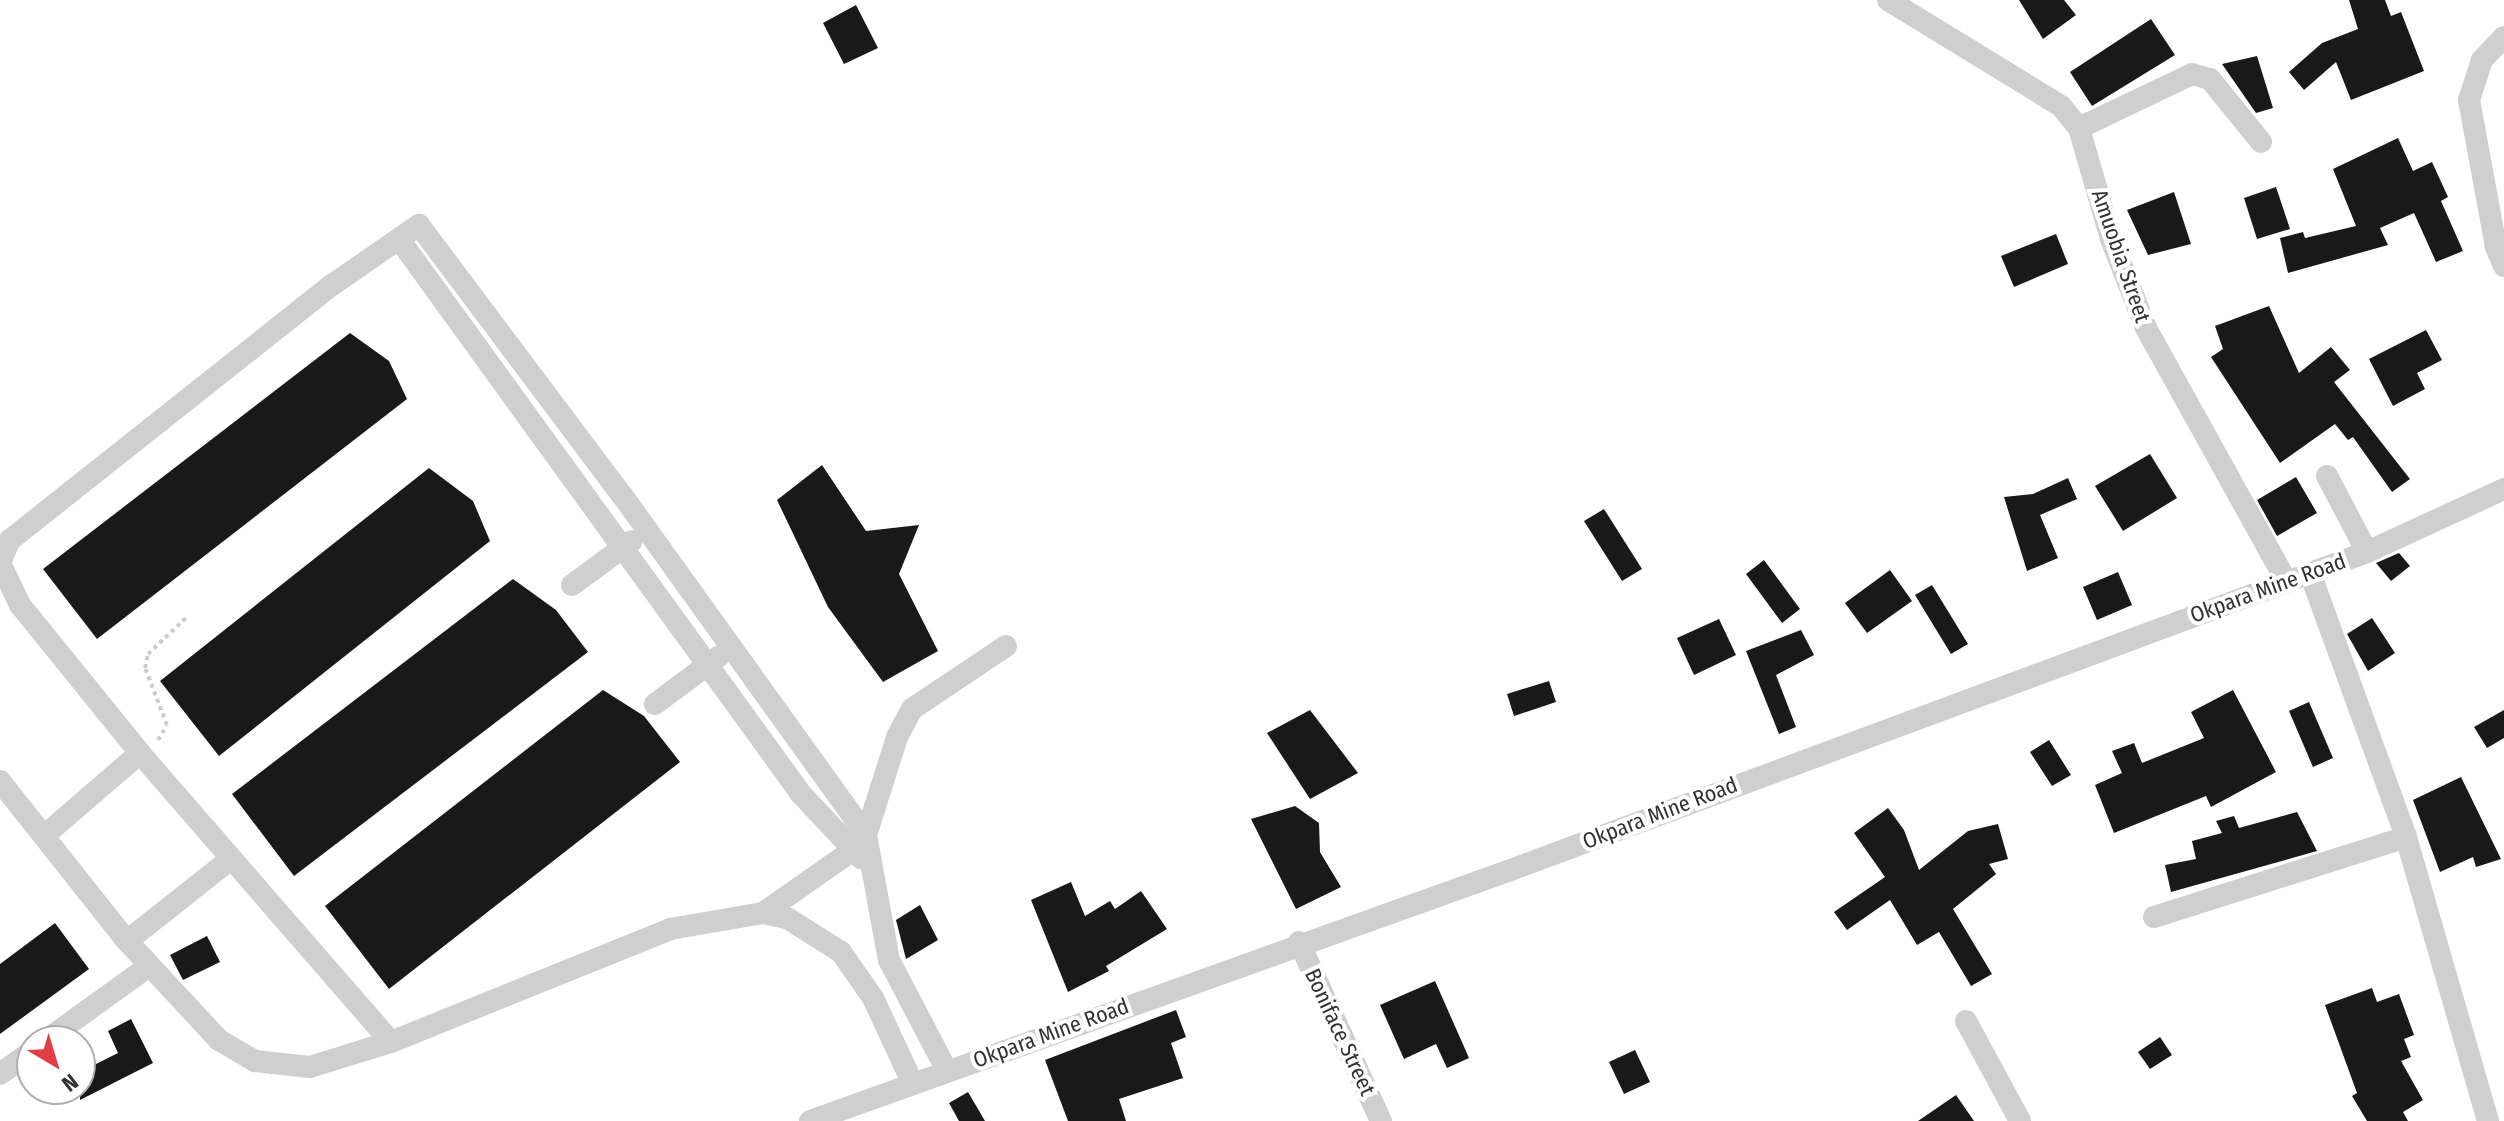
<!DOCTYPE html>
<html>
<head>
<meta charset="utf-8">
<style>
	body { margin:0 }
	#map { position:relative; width:2504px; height:1121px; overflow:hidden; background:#fff; font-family:"Fira Sans Condensed",sans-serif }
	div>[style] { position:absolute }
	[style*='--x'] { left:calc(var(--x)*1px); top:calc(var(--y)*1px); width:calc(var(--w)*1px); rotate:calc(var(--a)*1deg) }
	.building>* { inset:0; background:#191919 }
	.path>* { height:4px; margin-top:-2px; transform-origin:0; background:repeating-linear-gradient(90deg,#ccc 0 4px,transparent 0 8px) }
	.minor>* { height:22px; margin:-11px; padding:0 11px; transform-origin:11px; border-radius:11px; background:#cfcfcf }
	span { translate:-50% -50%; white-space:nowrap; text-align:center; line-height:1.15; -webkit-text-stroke:8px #fff; paint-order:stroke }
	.street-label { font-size:22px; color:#323232 }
	.north { position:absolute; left:16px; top:1025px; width:80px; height:80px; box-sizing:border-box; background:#fff; border:2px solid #adadad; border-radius:50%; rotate:142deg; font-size:22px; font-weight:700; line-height:32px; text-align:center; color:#323232 }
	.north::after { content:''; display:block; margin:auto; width:28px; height:36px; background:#e03d45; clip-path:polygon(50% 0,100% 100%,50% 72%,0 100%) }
</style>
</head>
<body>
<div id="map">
	<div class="building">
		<i style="clip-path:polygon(2019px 0,2064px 0,2076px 15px,2043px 39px)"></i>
		<i style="clip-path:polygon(2349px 0,2385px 0,2391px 16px,2401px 12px,2424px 71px,2351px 100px,2336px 62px,2304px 90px,2289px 72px,2322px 43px,2358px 29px)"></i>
		<i style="clip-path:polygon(856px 5px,878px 48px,844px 64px,823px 23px)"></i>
		<i style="clip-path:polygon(2151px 19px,2175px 55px,2092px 106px,2070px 72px)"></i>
		<i style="clip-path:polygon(2257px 56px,2273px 108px,2256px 113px,2222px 64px)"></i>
		<i style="clip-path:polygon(2398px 138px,2413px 171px,2432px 162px,2448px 197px,2441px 201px,2463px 251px,2436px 262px,2414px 213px,2380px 228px,2388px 245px,2288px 273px,2280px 238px,2303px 232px,2305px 238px,2356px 226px,2333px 169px)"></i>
		<i style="clip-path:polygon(2276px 187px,2290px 229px,2257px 239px,2244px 198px)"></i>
		<i style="clip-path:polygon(2174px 192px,2191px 244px,2148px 255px,2127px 210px)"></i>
		<i style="clip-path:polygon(2056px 234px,2068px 264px,2014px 287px,2001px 256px)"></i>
		<i style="clip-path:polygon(2269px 306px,2299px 373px,2331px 347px,2350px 370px,2334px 382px,2410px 479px,2392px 492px,2353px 437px,2348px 440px,2335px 424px,2280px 463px,2211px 357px,2223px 349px,2215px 326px)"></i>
		<i style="clip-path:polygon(2426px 330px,2442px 360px,2417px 373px,2425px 389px,2393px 406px,2369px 359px)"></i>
		<i style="clip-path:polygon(350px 333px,389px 361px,407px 399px,97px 639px,43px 569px)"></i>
		<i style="clip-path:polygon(2150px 454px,2177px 498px,2123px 531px,2095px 486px)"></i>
		<i style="clip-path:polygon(822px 465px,866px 531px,919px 525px,899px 574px,938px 651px,883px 682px,828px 607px,777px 500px)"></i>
		<i style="clip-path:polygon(429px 468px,473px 501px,490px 541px,219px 756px,160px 681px)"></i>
		<i style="clip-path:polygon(2296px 477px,2317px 513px,2277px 536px,2257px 500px)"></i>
		<i style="clip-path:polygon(2068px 478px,2077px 499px,2040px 515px,2058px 558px,2027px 571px,2004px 497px,2033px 494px)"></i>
		<i style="clip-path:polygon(1604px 509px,1642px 569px,1622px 581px,1584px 521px)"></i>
		<i style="clip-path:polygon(2399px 553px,2410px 566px,2391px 581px,2376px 563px)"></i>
		<i style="clip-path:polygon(1764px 560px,1800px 609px,1782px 623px,1746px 574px)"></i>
		<i style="clip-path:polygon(1890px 570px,1912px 601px,1867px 633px,1845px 603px)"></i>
		<i style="clip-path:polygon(2118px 572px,2132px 605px,2097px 620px,2083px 587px)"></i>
		<i style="clip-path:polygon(513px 579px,556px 610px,588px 652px,294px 876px,232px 794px)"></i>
		<i style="clip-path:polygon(1932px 585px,1968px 644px,1951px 654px,1915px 595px)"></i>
		<i style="clip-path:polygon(2372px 618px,2395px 653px,2368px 671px,2347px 634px)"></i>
		<i style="clip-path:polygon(1719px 619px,1736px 655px,1694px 675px,1677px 638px)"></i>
		<i style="clip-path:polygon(1801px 630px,1814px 655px,1776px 675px,1796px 727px,1779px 734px,1746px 651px)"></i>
		<i style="clip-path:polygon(1549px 681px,1556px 702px,1514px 716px,1507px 694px)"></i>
		<i style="clip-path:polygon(603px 690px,644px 716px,680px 762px,389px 989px,325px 906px)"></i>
		<i style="clip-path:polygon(2233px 690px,2276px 772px,2211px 807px,2206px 796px,2114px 833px,2095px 785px,2122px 773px,2112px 751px,2134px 743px,2142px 763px,2204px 738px,2191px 712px)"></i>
		<i style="clip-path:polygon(2309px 702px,2333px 758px,2313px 767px,2289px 711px)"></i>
		<i style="clip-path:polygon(1310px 710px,1358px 773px,1310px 799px,1267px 733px)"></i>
		<i style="clip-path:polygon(2504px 710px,2504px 738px,2487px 748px,2474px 727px)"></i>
		<i style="clip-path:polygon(2049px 740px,2071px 775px,2052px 786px,2030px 752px)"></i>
		<i style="clip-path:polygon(2461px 777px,2501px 859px,2476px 867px,2473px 857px,2440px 872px,2413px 800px)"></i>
		<i style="clip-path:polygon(1295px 806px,1319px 823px,1320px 852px,1341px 887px,1296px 909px,1251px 819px)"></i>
		<i style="clip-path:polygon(1888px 808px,1904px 830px,1919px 870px,1968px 831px,1998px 824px,2008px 859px,1989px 864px,1996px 874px,1953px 909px,1992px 974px,1971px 986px,1939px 932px,1917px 945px,1890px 900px,1847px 930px,1834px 912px,1885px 877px,1854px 833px)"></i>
		<i style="clip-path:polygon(2297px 812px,2317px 851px,2171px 892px,2165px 865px,2196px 859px,2192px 841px,2222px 833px,2216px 821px,2234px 816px,2239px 828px)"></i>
		<i style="clip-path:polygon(1071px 882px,1085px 916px,1110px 901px,1115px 909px,1141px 891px,1167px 929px,1106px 966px,1109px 971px,1068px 992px,1031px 900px)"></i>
		<i style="clip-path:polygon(920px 905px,938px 940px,906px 959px,896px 920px)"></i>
		<i style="clip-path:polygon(55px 923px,89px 969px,0 1034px,0 964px)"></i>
		<i style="clip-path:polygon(207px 936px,220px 962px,183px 980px,170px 955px)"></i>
		<i style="clip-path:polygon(1435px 981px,1469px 1058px,1447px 1068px,1436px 1044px,1404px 1059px,1380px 1005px)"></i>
		<i style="clip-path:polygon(2372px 988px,2377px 1002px,2399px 994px,2414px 1035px,2404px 1039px,2411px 1057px,2401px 1061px,2423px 1100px,2403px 1112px,2408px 1121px,2367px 1121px,2352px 1096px,2357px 1093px,2325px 1005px)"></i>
		<i style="clip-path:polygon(1176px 1010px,1186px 1037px,1171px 1043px,1183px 1078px,1119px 1099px,1126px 1121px,1068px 1121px,1045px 1060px)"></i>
		<i style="clip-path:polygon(131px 1019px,153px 1063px,80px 1100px,80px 1072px,118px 1053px,108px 1031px)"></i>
		<i style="clip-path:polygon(2160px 1037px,2172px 1055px,2150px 1069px,2138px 1052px)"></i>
		<i style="clip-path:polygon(1635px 1050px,1650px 1082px,1624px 1094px,1609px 1062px)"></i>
		<i style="clip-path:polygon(968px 1092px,985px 1121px,959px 1121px,949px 1103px)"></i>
		<i style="clip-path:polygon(1956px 1095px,1974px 1121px,1918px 1121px)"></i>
	</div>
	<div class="path">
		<i style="--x:158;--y:740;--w:17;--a:-59"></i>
		<i style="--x:167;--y:725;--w:61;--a:-111.1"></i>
		<i style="--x:145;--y:668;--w:14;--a:-78"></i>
		<i style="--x:148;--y:654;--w:55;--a:-43.5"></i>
	</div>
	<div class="minor">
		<i style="--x:1888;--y:0;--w:203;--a:31.5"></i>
		<i style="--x:2061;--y:106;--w:28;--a:51"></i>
		<i style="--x:2079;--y:128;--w:116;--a:73.9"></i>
		<i style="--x:2111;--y:239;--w:96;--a:68.5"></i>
		<i style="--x:2146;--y:328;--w:289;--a:61"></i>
		<i style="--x:2504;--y:37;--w:32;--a:134"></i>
		<i style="--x:2482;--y:60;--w:42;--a:108"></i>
		<i style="--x:2469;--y:100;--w:149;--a:79.6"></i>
		<i style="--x:2496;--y:247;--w:21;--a:67"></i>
		<i style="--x:2079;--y:128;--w:125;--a:-25.5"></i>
		<i style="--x:2192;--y:74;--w:19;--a:16"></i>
		<i style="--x:2210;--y:79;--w:81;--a:51"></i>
		<i style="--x:399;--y:239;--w:685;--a:54.08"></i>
		<i style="--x:801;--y:794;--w:88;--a:46.8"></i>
		<i style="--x:2327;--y:476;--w:86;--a:62.2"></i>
		<i style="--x:2310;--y:573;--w:281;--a:70"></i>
		<i style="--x:2406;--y:837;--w:296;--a:73.9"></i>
		<i style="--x:572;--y:585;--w:74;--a:-36.3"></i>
		<i style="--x:655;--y:704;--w:79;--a:-36.7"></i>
		<i style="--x:0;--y:781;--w:204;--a:51.6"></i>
		<i style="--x:127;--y:941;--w:135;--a:47.1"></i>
		<i style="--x:219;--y:1040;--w:42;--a:30.3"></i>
		<i style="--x:255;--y:1061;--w:55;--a:6.2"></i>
		<i style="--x:310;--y:1067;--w:85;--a:-17.2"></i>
		<i style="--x:391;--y:1042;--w:301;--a:-22"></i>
		<i style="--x:670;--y:929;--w:94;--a:-9.8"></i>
		<i style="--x:763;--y:913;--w:106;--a:-35"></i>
		<i style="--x:850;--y:852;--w:23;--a:-47"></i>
		<i style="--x:866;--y:835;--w:103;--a:-72.4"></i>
		<i style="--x:897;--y:737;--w:32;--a:-62"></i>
		<i style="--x:912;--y:709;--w:113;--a:-33.8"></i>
		<i style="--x:45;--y:835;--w:125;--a:-40.8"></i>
		<i style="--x:763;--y:913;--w:25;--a:12"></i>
		<i style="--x:787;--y:918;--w:64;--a:32.2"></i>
		<i style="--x:841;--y:952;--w:56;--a:55.2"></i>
		<i style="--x:873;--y:998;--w:95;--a:65.1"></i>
		<i style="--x:2154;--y:917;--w:264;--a:-17.6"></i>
		<i style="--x:127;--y:941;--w:132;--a:-38.3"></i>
		<i style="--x:1299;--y:942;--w:197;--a:65.4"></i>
		<i style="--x:1966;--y:1021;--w:114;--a:61.6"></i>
		<i style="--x:45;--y:1041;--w:128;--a:-35.8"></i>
		<i style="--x:391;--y:1042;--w:383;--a:-131"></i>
		<i style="--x:140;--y:753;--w:191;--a:-129"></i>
		<i style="--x:20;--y:605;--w:47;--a:-115.5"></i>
		<i style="--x:0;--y:563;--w:25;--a:-67"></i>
		<i style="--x:10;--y:540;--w:411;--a:-38.4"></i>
		<i style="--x:332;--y:285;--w:106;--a:-34.6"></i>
		<i style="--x:419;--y:225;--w:338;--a:53.1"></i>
		<i style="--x:622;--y:495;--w:418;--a:54.3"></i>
		<i style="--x:866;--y:835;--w:127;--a:79.6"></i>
		<i style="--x:889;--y:960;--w:125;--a:62.4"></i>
		<i style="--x:0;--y:1074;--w:39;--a:-36"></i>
		<i style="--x:810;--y:1121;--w:741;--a:-19.71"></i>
		<i style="--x:1508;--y:871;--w:916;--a:-20.37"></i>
		<i style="--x:2367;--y:552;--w:151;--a:-24.7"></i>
	</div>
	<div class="street-label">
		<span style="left:2121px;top:256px;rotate:71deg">Amuobia Street</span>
		<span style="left:2268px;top:588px;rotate:-20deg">Okpara Mine Road</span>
		<span style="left:1660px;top:813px;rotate:-21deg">Okpara Mine Road</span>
		<span style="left:1340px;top:1032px;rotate:65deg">Boniface Street</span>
		<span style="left:1051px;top:1033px;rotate:-20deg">Okpara Mine Road</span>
	</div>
	<div class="north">N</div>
</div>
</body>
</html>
